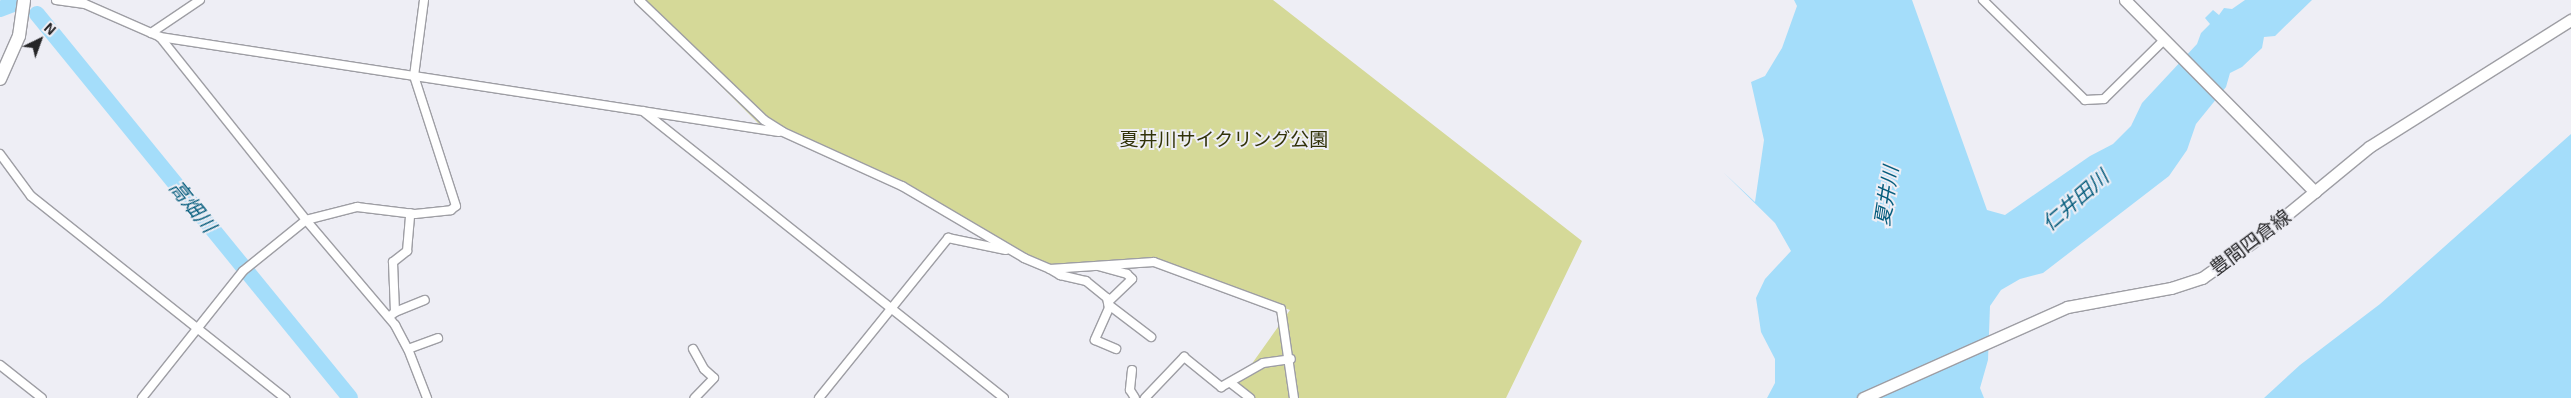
<!DOCTYPE html>
<html>
<head>
<meta charset="utf-8">
<style>
	body { margin:0 }
	#map { position:relative; width:2571px; height:398px; overflow:hidden; background:#eeeef5; font-family:"Exo 2","Noto Sans JP",sans-serif }
	div>[style] { position:absolute }
	[style*='--x'] { left:calc(var(--x)*1px); top:calc(var(--y)*1px); width:calc(var(--w)*1px); rotate:calc(var(--a)*1deg) }
	.green>* { inset:0; background:#d5d998 }
	.water>* { inset:0; background:#a4ddfa }
	.river>* { height:16px; margin:-8px; padding:0 8px; transform-origin:8px; border-radius:8px; background:#a4ddfa }
	.roads { filter:drop-shadow(1px 0 #9e9ea4) drop-shadow(-1px 0 #9e9ea4) drop-shadow(0 1px #9e9ea4) drop-shadow(0 -1px #9e9ea4) }
	.street>* { height:8px; margin:-4px; padding:0 4px; transform-origin:4px; border-radius:4px; background:#fff }
	.secondary>* { height:11px; margin:-5.5px; padding:0 5.5px; transform-origin:5.5px; border-radius:5.5px; background:#fff }
	.primary>* { height:12px; margin:-6px; padding:0 6px; transform-origin:6px; border-radius:6px; background:#fff }
	span { translate:-50% -50%; white-space:nowrap; text-align:center; line-height:1.15; -webkit-text-stroke:4px #eeeef5; paint-order:stroke }
	.park-label { font-size:19px; color:#313209 }
	.street-label { font-size:19px; color:#262628 }
	.water-label { font-size:20px; color:#065d7d; font-style:italic }
	.north { position:absolute; left:15px; top:15px; width:50px; height:50px; -webkit-text-stroke:4px #eeeef5; paint-order:stroke; rotate:42deg; font-size:14px; font-weight:700; line-height:20px; text-align:center; color:#262628 }
	.north::after { content:''; display:block; margin:auto; width:18px; height:22px; background:#262628; clip-path:polygon(50% 0,100% 100%,50% 72%,0 100%) }
</style>
</head>
<body>
<div id="map">
	<div class="green">
		<i style="clip-path:polygon(635px 0,1273px 0,1582px 241px,1506px 398px,1255px 398px,1232px 379px,1251px 365px,1290px 310px,1154px 262px,1052px 271px,903px 188px,762px 127px)"></i>
	</div>
	<div class="water">
		<i style="clip-path:polygon(1794px 0,1912px 0,1987px 210px,2005px 215px,2090px 156px,2113px 144px,2131px 126px,2142px 103px,2197px 44px,2201px 33px,2210px 24px,2205px 18px,2213px 10px,2219px 15px,2224px 8px,2232px 9px,2245px 0,2312px 0,2275px 36px,2264px 37px,2262px 48px,2242px 67px,2230px 73px,2226px 87px,2196px 124px,2187px 150px,2169px 176px,2043px 273px,2020px 279px,2001px 290px,1990px 306px,1988px 360px,1980px 388px,1984px 398px,1767px 398px,1775px 383px,1775px 359px,1761px 332px,1756px 298px,1765px 279px,1791px 251px,1775px 223px,1723px 172px,1755px 202px,1764px 140px,1751px 82px,1765px 76px,1782px 48px,1797px 6px)"></i>
		<i style="clip-path:polygon(2571px 134px,2571px 398px,2264px 398px,2300px 365px,2380px 304px)"></i>
	</div>
	<div class="river">
		<i style="--x:0;--y:9;--w:17;--a:-21"></i>
		<i style="--x:37;--y:14;--w:495;--a:50.8"></i>
	</div>
	<div class="roads">
		<div class="street">
			<i style="--x:56;--y:0;--w:29;--a:8"></i>
			<i style="--x:85;--y:4;--w:82;--a:23.7"></i>
			<i style="--x:160;--y:37;--w:626;--a:8.73"></i>
			<i style="--x:639;--y:0;--w:173;--a:43.8"></i>
			<i style="--x:764;--y:120;--w:22;--a:32"></i>
			<i style="--x:783;--y:132;--w:131;--a:24.4"></i>
			<i style="--x:902;--y:186;--w:142;--a:30.5"></i>
			<i style="--x:1024;--y:258;--w:28;--a:23"></i>
			<i style="--x:1050;--y:269;--w:104;--a:-3.9"></i>
			<i style="--x:1154;--y:262;--w:135;--a:20.3"></i>
			<i style="--x:1281;--y:309;--w:90;--a:81.7"></i>
			<i style="--x:1983;--y:0;--w:143;--a:44.4"></i>
			<i style="--x:2085;--y:100;--w:19;--a:-3"></i>
			<i style="--x:2104;--y:99;--w:84;--a:-44.5"></i>
			<i style="--x:151;--y:33;--w:59;--a:-34"></i>
			<i style="--x:160;--y:37;--w:234;--a:51.4"></i>
			<i style="--x:306;--y:220;--w:138;--a:49.7"></i>
			<i style="--x:395;--y:325;--w:27;--a:62"></i>
			<i style="--x:408;--y:349;--w:53;--a:68.8"></i>
			<i style="--x:643;--y:111;--w:461;--a:38.5"></i>
			<i style="--x:0;--y:154;--w:52;--a:53.6"></i>
			<i style="--x:31;--y:196;--w:325;--a:38.5"></i>
			<i style="--x:1098;--y:266;--w:30;--a:15"></i>
			<i style="--x:1127;--y:274;--w:7;--a:45"></i>
			<i style="--x:1132;--y:279;--w:32;--a:136"></i>
			<i style="--x:1050;--y:269;--w:12;--a:31"></i>
			<i style="--x:1060;--y:275;--w:27;--a:13"></i>
			<i style="--x:1086;--y:281;--w:27;--a:39"></i>
			<i style="--x:1107;--y:298;--w:10;--a:79"></i>
			<i style="--x:1109;--y:308;--w:35;--a:114"></i>
			<i style="--x:1095;--y:340;--w:23;--a:23"></i>
			<i style="--x:1109;--y:305;--w:53;--a:37.3"></i>
			<i style="--x:395;--y:312;--w:32;--a:-22"></i>
			<i style="--x:389;--y:317;--w:8;--a:-40"></i>
			<i style="--x:395;--y:312;--w:50;--a:-92.3"></i>
			<i style="--x:393;--y:262;--w:18;--a:-38"></i>
			<i style="--x:407;--y:251;--w:38;--a:-85"></i>
			<i style="--x:408;--y:349;--w:32;--a:-20"></i>
			<i style="--x:693;--y:349;--w:23;--a:61"></i>
			<i style="--x:704;--y:369;--w:13;--a:42"></i>
			<i style="--x:714;--y:378;--w:28;--a:134"></i>
			<i style="--x:0;--y:365;--w:53;--a:38.2"></i>
			<i style="--x:1132;--y:370;--w:20;--a:96"></i>
			<i style="--x:1130;--y:390;--w:9;--a:58"></i>
			<i style="--x:1232;--y:384;--w:23;--a:38"></i>
			<i style="--x:142;--y:398;--w:162;--a:-51.5"></i>
			<i style="--x:243;--y:271;--w:81;--a:-39"></i>
			<i style="--x:306;--y:220;--w:53;--a:-14.3"></i>
			<i style="--x:357;--y:207;--w:58;--a:6.9"></i>
			<i style="--x:415;--y:214;--w:36;--a:-6"></i>
			<i style="--x:451;--y:210;--w:6;--a:-39"></i>
			<i style="--x:456;--y:206;--w:137;--a:-107.9"></i>
			<i style="--x:414;--y:76;--w:77;--a:-82.5"></i>
			<i style="--x:819;--y:398;--w:206;--a:-51.1"></i>
			<i style="--x:948;--y:238;--w:59;--a:11.7"></i>
			<i style="--x:1145;--y:398;--w:57;--a:-46.4"></i>
			<i style="--x:1184;--y:357;--w:48;--a:39"></i>
			<i style="--x:1221;--y:387;--w:48;--a:-29.7"></i>
			<i style="--x:1263;--y:363;--w:28;--a:-8"></i>
		</div>
		<div class="secondary">
			<i style="--x:2125;--y:0;--w:270;--a:45.3"></i>
			<i style="--x:1863;--y:398;--w:223;--a:-24"></i>
			<i style="--x:2067;--y:307;--w:106;--a:-10.4"></i>
			<i style="--x:2171;--y:288;--w:33;--a:-18"></i>
			<i style="--x:2202;--y:278;--w:67;--a:-35.3"></i>
			<i style="--x:2257;--y:239;--w:145;--a:-39.4"></i>
			<i style="--x:2369;--y:147;--w:239;--a:-32.2"></i>
		</div>
		<div class="primary">
			<i style="--x:0;--y:79;--w:47;--a:-66.2"></i>
			<i style="--x:19;--y:36;--w:36;--a:-82"></i>
		</div>
	</div>
	<div class="park-label">
		<span style="left:1224px;top:139px">夏井川サイクリング公園</span>
	</div>
	<div class="street-label">
		<span style="left:2250px;top:242px;rotate:-37deg">豊間四倉線</span>
	</div>
	<div class="water-label">
		<span style="left:1886px;top:196px;rotate:-81deg">夏井川</span>
		<span style="left:2075px;top:200px;rotate:-41deg">仁井田川</span>
		<span style="left:193px;top:206px;rotate:51deg">高畑川</span>
	</div>
	<div class="north">N</div>
</div>
</body>
</html>
